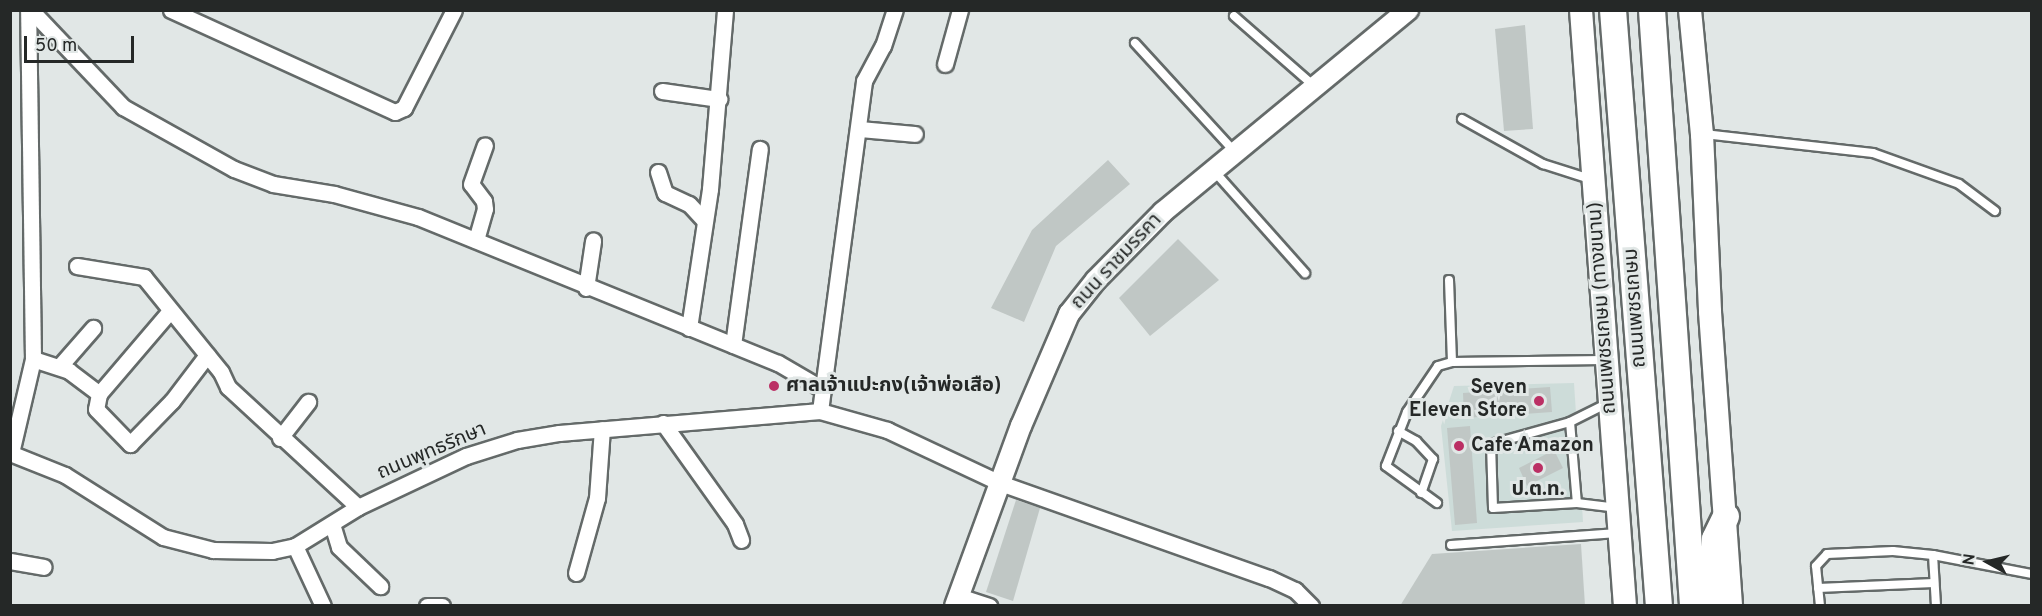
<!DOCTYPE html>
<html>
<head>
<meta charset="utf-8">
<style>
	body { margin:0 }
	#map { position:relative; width:2042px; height:616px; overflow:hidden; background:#e1e7e6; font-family:Overpass,"Noto Sans Thai",sans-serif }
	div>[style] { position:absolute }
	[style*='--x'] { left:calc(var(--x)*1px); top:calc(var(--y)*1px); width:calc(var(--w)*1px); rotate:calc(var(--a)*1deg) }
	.built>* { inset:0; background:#cddcd9 }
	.building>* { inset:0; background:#c0c7c5 }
	.roads { filter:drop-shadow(2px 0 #646a69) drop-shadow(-2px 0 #646a69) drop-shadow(0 2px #646a69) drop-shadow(0 -2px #646a69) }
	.service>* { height:8px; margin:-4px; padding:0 4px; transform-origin:4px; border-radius:4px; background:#fff }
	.minor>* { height:15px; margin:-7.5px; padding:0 7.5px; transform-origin:7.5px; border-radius:7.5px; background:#fff }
	.tertiary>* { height:20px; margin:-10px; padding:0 10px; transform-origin:10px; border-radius:10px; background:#fff }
	.secondary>* { height:22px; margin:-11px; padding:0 11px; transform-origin:11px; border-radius:11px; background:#fff }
	.trunk>* { height:26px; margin:-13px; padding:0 13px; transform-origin:13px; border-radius:13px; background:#fff }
	.dots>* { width:16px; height:16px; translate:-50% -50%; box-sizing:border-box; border:3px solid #e1e7e6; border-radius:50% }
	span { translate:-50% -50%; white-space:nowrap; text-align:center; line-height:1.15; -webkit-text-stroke:6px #e1e7e6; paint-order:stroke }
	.street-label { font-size:20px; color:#252827 }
	.poi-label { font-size:20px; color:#252827; font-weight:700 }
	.left { translate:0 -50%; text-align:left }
	.right { translate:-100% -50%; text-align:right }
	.frame { position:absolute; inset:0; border:12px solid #252827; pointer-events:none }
	.north { position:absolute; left:1958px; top:532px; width:60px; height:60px; -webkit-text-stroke:4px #e1e7e6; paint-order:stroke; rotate:278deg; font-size:16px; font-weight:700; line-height:24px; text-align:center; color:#252827 }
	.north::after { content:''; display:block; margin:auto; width:21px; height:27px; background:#252827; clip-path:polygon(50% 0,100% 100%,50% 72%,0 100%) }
	.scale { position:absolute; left:24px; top:36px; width:110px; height:27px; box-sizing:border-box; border:3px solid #252827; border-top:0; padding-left:8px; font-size:18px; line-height:21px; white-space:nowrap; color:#252827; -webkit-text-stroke:4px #e1e7e6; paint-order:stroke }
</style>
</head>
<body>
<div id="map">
	<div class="built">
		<i style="clip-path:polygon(1574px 383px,1583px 522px,1452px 531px,1441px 426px,1454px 386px)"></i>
	</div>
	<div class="building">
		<i style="clip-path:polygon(1525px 25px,1533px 129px,1504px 131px,1495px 29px)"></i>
		<i style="clip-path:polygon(1108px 160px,1130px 184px,1056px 246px,1024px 322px,991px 308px,1032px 230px)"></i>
		<i style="clip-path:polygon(1178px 239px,1219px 280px,1150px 336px,1119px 298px)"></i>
		<i style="clip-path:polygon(1550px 387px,1552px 412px,1464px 418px,1463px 393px)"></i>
		<i style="clip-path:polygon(1470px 426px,1477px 523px,1455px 525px,1447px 428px)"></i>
		<i style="clip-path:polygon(1554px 450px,1563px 468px,1527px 486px,1519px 468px)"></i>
		<i style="clip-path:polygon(1016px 500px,1040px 508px,1013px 601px,986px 592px)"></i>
		<i style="clip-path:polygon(1581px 544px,1585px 606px,1400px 606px,1432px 554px)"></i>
	</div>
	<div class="roads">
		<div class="service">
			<i style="--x:1234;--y:16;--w:106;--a:41.2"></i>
			<i style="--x:1135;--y:43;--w:148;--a:47.5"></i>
			<i style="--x:1462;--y:119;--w:93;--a:29.1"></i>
			<i style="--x:1543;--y:164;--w:49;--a:17.7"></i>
			<i style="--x:1704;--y:134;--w:170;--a:6.4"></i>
			<i style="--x:1873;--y:153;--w:91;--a:19.8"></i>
			<i style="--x:1959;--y:184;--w:45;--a:36.9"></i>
			<i style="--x:1214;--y:171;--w:137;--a:48.3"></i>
			<i style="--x:1449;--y:280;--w:82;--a:87.9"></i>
			<i style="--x:1606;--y:404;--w:40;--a:153.4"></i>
			<i style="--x:1570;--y:422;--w:82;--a:164.4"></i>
			<i style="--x:1491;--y:444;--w:64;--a:88.2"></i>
			<i style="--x:1493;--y:508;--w:84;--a:-3.4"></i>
			<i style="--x:1577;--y:503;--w:39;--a:7"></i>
			<i style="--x:1570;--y:422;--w:81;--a:85.1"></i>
			<i style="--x:1398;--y:431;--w:21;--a:29"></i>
			<i style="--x:1416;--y:441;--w:25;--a:47"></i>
			<i style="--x:1433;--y:459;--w:36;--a:109"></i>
			<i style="--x:1437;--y:503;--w:63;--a:-144"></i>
			<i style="--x:1386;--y:466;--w:58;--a:-68.7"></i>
			<i style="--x:1407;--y:412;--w:55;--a:-56"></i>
			<i style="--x:1438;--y:366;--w:15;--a:-16"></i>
			<i style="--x:1452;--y:362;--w:152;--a:-0.8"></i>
			<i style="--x:1451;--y:545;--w:167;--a:-4.1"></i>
			<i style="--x:1933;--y:555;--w:51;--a:86.6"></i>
			<i style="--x:1818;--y:588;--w:116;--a:-2.5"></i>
			<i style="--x:1820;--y:606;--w:40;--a:-95.7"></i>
			<i style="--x:1816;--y:566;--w:16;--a:-47"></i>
			<i style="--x:1827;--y:554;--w:66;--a:-2.6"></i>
			<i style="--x:1893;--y:551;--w:40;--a:5.7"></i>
			<i style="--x:1933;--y:555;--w:101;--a:10.9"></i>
		</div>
		<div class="minor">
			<i style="--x:31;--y:10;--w:134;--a:46.5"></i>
			<i style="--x:123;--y:107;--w:127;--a:29.2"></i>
			<i style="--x:234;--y:169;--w:42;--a:21"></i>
			<i style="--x:273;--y:184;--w:62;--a:9.3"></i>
			<i style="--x:334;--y:194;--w:87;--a:15.3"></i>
			<i style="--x:418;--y:217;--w:388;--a:22.1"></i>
			<i style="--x:778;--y:363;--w:50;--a:30.2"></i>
			<i style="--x:171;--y:10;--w:246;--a:24.5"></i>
			<i style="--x:395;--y:112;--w:10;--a:-24"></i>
			<i style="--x:404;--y:108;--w:110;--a:-63"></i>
			<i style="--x:945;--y:64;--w:56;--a:-74.5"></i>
			<i style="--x:662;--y:91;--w:58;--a:8"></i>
			<i style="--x:859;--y:129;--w:56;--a:5.1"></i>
			<i style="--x:658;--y:172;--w:22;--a:72"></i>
			<i style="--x:665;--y:193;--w:26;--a:25"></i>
			<i style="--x:689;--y:204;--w:23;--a:47"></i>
			<i style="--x:476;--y:240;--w:32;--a:-74"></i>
			<i style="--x:485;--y:209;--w:8;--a:-97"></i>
			<i style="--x:484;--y:201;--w:21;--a:-127"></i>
			<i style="--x:471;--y:184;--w:41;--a:-70.3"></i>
			<i style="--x:77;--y:266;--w:68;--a:9.3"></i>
			<i style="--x:144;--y:277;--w:122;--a:51"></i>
			<i style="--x:221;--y:372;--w:17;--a:65"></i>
			<i style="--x:228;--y:387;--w:177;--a:42.7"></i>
			<i style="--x:586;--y:288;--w:48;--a:-81.5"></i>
			<i style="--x:689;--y:328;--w:141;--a:-81.4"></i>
			<i style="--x:710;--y:189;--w:180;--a:-85.2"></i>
			<i style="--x:733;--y:345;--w:198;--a:-82.2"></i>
			<i style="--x:33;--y:359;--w:38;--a:18"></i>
			<i style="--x:69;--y:371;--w:38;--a:37"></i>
			<i style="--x:99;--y:394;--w:15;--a:101"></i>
			<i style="--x:96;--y:409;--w:49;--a:45.8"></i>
			<i style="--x:130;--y:444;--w:60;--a:-45.7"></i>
			<i style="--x:172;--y:401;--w:58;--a:-52.7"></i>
			<i style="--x:59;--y:367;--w:52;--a:-48.9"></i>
			<i style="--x:99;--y:394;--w:109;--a:-49.5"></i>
			<i style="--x:820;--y:411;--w:333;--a:-82.4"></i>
			<i style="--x:864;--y:81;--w:40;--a:-62"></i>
			<i style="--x:883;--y:46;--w:38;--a:-72"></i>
			<i style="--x:663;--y:423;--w:124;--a:54.5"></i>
			<i style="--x:735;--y:524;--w:17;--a:69"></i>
			<i style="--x:280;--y:438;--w:46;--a:-52.1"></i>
			<i style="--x:10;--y:453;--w:59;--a:21.8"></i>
			<i style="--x:65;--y:475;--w:116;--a:32.3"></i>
			<i style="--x:163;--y:537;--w:52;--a:14.6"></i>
			<i style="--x:213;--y:550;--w:59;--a:1"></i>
			<i style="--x:272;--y:551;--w:24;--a:-12"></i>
			<i style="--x:295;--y:546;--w:74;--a:-31.8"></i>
			<i style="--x:358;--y:507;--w:119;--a:-25.3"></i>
			<i style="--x:466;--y:456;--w:53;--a:-17.4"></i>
			<i style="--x:517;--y:440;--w:43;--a:-9.5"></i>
			<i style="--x:559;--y:433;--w:262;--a:-4.8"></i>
			<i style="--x:820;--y:411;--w:70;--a:15.8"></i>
			<i style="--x:887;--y:430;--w:125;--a:25.1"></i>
			<i style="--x:1000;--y:483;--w:285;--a:19.5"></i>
			<i style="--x:1269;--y:578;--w:29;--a:25"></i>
			<i style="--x:1295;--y:590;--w:23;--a:45"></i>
			<i style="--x:11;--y:453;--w:97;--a:-76.8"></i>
			<i style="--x:33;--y:359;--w:349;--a:-90.8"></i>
			<i style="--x:332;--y:524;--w:24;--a:73"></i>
			<i style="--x:339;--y:547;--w:57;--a:43.6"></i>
			<i style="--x:295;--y:546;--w:66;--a:65"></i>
			<i style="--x:10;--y:561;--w:34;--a:10"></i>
			<i style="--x:576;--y:573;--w:78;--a:-74.4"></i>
			<i style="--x:597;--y:498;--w:69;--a:-85.9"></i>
			<i style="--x:958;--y:596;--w:33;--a:18"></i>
			<i style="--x:427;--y:606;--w:15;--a:0"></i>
		</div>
		<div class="tertiary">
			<i style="--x:955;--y:606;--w:192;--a:-69.9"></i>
			<i style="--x:1021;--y:426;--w:122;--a:-66.8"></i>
			<i style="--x:1069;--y:314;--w:43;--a:-51.5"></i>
			<i style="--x:1096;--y:280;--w:95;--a:-45.4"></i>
			<i style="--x:1163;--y:212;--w:318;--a:-39.5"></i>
		</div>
		<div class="secondary">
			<i style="--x:1581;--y:10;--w:598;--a:85.78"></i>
			<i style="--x:1690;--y:10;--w:125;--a:84.5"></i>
			<i style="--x:1702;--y:134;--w:178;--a:87.4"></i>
			<i style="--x:1710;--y:312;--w:295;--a:85.9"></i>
		</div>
		<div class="trunk">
			<i style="--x:1613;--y:10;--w:598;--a:85.59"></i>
			<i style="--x:1652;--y:10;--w:597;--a:86.06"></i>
			<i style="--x:1714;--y:606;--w:67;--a:-89.1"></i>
			<i style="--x:1715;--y:539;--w:25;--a:-64"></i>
		</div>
	</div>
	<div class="dots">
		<i style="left:774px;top:386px;background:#bb2f64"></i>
		<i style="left:1539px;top:401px;background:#bb2f64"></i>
		<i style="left:1459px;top:446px;background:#bb2f64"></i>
		<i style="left:1538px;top:468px;background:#bb2f64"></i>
	</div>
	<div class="street-label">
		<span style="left:1117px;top:262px;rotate:-47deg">ถนน ราชมรรคา</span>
		<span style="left:1603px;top:308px;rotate:-94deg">ถนนเพชรเกษม (ทางขนาน)</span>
		<span style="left:1636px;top:308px;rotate:-94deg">ถนนเพชรเกษม</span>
		<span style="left:432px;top:452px;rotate:-23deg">ถนนพุทธรักษา</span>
	</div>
	<div class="poi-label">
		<span class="left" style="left:786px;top:386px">ศาลเจ้าแปะกง(เจ้าพ่อเสือ)</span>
		<span class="right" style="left:1527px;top:400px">Seven<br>Eleven Store</span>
		<span class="left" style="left:1471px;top:446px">Cafe Amazon</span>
		<span style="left:1538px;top:490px">ป.ต.ท.</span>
	</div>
	<div class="frame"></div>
	<div class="north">N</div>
	<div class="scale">50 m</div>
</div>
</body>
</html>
